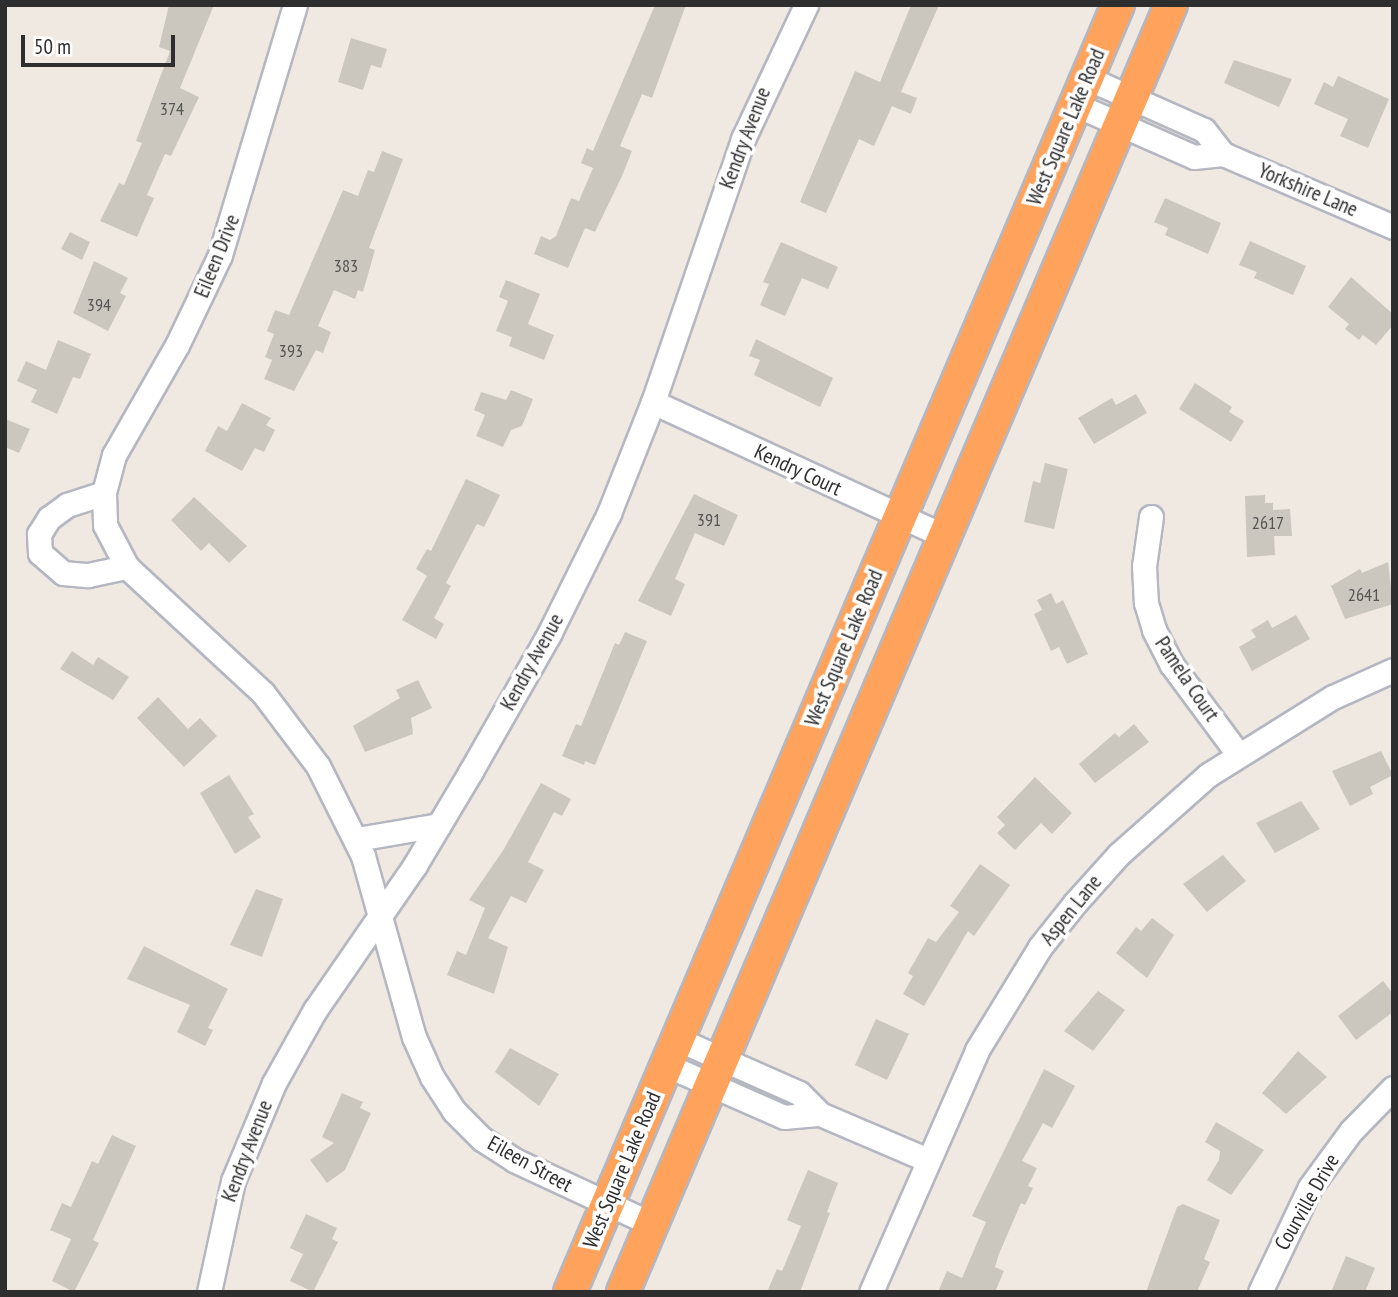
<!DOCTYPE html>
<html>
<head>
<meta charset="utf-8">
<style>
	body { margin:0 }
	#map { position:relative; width:1398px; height:1297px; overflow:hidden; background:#efe9e1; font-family:"PT Sans Narrow",sans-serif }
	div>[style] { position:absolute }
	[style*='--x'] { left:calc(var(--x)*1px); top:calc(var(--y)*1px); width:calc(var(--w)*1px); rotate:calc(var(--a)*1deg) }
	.building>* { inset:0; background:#cbc7bf }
	.roads { filter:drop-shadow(2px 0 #b4b7c1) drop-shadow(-2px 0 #b4b7c1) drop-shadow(0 2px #b4b7c1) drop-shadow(0 -2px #b4b7c1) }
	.minor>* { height:23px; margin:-11.5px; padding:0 11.5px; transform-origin:11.5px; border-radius:11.5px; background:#fff }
	.highway>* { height:32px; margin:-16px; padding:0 16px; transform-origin:16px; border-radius:16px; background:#ffa35c }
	span { translate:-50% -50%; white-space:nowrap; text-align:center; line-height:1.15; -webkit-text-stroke:7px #fff; paint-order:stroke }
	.number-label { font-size:18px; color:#555452 }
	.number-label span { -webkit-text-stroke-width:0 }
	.street-label { font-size:21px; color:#2e2e2e }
	.frame { position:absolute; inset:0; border:7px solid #2e2e2e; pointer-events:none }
	.scale { position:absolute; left:21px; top:35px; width:154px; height:32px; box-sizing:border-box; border:4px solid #2e2e2e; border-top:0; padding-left:9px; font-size:21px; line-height:24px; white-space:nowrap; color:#2e2e2e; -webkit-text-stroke:5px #fff; paint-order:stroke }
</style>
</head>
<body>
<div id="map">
	<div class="building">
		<i style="clip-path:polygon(169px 5px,214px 5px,180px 88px,199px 97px,171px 156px,165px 154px,147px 195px,154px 198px,137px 237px,100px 221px,119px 183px,124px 185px,142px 143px,136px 141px,170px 51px,159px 47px)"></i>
		<i style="clip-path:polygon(655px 5px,686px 5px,652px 98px,642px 94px,620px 146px,632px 151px,622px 176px,595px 232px,585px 228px,568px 268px,534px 254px,541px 236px,550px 240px,556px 236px,571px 198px,579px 201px,593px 168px,581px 163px,587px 148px,593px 151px)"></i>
		<i style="clip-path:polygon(911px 5px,939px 5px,901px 92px,917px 98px,911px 114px,892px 106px,874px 146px,859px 139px,826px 213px,800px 202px,855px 71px,880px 82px)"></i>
		<i style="clip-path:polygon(351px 38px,387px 49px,381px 68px,371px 65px,363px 90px,338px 82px)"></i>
		<i style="clip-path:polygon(1234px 60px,1292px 79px,1279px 107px,1224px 83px)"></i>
		<i style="clip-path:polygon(1338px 76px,1389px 99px,1368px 148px,1340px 136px,1348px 119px,1314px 104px,1324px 82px,1333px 87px)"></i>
		<i style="clip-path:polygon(382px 151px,403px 159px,369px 248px,375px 250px,363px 292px,358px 290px,355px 299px,334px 290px,318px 326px,331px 332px,323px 353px,316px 350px,294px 391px,264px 379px,272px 360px,265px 357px,274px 334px,267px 331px,275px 310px,289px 315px,343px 190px,358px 196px,368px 170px,374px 172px)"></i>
		<i style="clip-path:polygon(1165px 198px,1221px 223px,1208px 254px,1165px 235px,1168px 228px,1154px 222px)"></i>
		<i style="clip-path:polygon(70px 232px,90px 242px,82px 260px,61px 249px)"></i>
		<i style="clip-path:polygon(1250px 241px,1306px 266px,1293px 295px,1254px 278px,1257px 272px,1239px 265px)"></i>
		<i style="clip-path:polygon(781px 242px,838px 267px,828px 289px,802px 278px,785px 316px,760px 305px,769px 284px,763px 282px)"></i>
		<i style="clip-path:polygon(94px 261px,128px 278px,120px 293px,126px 296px,108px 331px,73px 313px)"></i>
		<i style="clip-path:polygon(1351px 277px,1393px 314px,1393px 325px,1376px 345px,1363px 335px,1359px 340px,1345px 329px,1349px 324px,1328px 307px)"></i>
		<i style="clip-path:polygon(506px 280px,540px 294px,528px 324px,554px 335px,544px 360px,509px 346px,512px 337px,496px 331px,508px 301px,499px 297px)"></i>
		<i style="clip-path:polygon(756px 339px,833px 378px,820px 407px,754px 375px,760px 360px,749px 356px)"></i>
		<i style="clip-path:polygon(58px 340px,91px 354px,80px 379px,73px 377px,57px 414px,31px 402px,37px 390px,17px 381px,26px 361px,46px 370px)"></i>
		<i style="clip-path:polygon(1195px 383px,1232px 407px,1229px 412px,1244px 421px,1231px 442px,1179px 409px)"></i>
		<i style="clip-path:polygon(511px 390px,533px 399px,522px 426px,511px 430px,503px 447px,476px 436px,485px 415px,474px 410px,481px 392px,506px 400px)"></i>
		<i style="clip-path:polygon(1136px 394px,1147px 413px,1094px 444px,1078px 418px,1112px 398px,1116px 405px)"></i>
		<i style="clip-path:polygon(242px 403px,271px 418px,266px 425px,275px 430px,264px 452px,255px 448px,242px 471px,205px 451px,218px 426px,227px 431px)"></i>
		<i style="clip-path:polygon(5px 419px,30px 429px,19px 453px,5px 447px)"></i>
		<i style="clip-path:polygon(1045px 463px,1068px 469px,1054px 529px,1024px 522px,1033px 481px,1040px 483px)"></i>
		<i style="clip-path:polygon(466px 479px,500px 495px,484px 527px,477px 524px,446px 583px,451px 586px,434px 618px,444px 624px,436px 639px,402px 620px,427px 576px,416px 569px,427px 549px,431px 551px)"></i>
		<i style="clip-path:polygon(694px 494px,738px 515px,724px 546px,695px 533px,675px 579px,685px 584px,671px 616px,638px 601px)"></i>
		<i style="clip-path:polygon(1265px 495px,1265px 503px,1273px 503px,1273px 510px,1290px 509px,1292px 536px,1274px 536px,1275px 555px,1247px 557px,1245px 496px)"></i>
		<i style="clip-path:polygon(194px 497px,247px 546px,229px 563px,209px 543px,201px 551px,171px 520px)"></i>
		<i style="clip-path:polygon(1388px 562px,1393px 604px,1345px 619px,1331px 586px,1360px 569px,1362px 573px)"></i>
		<i style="clip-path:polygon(1051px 593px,1056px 604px,1063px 600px,1088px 654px,1067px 664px,1059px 647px,1051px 651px,1034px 614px,1042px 610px,1037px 600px)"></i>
		<i style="clip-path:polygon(1296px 615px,1310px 639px,1252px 671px,1239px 647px,1256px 637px,1251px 630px,1268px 620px,1272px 628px)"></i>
		<i style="clip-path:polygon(625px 632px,647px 641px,595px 765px,585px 761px,584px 765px,562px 756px,576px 724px,581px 726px,615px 643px,619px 645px)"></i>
		<i style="clip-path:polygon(72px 651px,93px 665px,98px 657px,129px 677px,113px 700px,60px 669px)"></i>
		<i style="clip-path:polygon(418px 680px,432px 708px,411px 718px,413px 734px,365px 752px,353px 726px,400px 698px,396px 690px)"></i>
		<i style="clip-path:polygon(158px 697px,188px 729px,200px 718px,217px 736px,184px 767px,137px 718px)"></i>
		<i style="clip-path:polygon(1134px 724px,1149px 742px,1095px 783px,1079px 764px,1115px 733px,1119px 737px)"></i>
		<i style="clip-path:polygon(1381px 751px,1393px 775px,1370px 787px,1373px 794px,1350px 806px,1332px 771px)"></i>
		<i style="clip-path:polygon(229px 775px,254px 814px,248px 817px,261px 837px,235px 854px,200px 793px)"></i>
		<i style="clip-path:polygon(1035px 777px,1072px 813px,1052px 834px,1041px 823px,1015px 850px,997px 833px,1005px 825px,997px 817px)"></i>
		<i style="clip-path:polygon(541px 783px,571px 799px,562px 816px,554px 812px,528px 862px,544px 870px,526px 903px,511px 896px,488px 938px,508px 947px,494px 994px,447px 975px,457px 951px,466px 955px,485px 908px,469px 900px,504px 849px)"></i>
		<i style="clip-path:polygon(1301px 801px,1320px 829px,1275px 853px,1256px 823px)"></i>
		<i style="clip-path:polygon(1223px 855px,1246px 881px,1207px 912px,1183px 884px)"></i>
		<i style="clip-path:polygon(980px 864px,1010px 885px,974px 936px,968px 931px,924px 1006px,903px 994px,913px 976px,908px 973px,928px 938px,936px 942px,959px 912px,950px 906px)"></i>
		<i style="clip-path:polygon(256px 889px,283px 899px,262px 957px,230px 945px)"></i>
		<i style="clip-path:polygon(1152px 918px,1174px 935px,1147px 978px,1116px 953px,1136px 927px,1141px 931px)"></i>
		<i style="clip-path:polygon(144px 946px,228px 989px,208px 1028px,213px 1030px,205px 1046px,177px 1032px,190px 1005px,127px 979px)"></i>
		<i style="clip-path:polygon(1383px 981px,1393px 994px,1393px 1012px,1356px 1040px,1338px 1016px)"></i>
		<i style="clip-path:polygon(1098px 991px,1125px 1010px,1093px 1051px,1064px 1031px)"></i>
		<i style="clip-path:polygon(876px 1019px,909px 1034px,887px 1080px,855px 1065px)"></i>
		<i style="clip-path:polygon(510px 1048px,559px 1074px,539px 1106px,495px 1072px)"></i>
		<i style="clip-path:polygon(1298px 1051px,1327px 1077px,1286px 1114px,1262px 1093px)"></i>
		<i style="clip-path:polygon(1044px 1069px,1075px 1086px,1052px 1128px,1043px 1123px,1022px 1161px,1037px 1168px,1028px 1186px,1033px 1188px,1025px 1205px,1021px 1203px,999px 1254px,995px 1267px,1004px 1271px,995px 1292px,938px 1292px,947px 1271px,962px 1278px,986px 1222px,972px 1216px)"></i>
		<i style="clip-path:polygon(342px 1093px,363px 1102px,360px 1108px,371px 1113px,345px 1170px,327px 1183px,310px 1160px,334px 1143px,322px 1137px)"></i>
		<i style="clip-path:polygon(1216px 1122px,1264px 1150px,1231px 1195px,1207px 1180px,1219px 1160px,1220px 1151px,1205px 1142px)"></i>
		<i style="clip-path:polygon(112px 1135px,136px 1146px,93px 1240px,99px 1243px,74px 1292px,52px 1281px,71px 1239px,50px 1230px,62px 1203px,71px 1207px,92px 1161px,98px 1164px)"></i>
		<i style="clip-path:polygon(808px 1170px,838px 1183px,827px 1212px,830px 1213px,800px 1292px,767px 1292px,777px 1269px,782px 1271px,801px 1226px,787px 1220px)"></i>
		<i style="clip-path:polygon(1183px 1204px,1220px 1220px,1204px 1259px,1210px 1262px,1197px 1292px,1146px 1292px,1177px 1207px)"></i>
		<i style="clip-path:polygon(306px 1214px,337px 1228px,332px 1239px,338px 1242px,313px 1292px,290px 1281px,303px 1254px,290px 1248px)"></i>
		<i style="clip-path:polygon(1346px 1256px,1375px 1268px,1365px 1292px,1331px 1292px)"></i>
	</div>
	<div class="roads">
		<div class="minor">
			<i style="--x:295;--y:5;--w:261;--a:106.7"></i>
			<i style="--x:220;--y:255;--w:100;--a:115.5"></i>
			<i style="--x:177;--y:345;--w:127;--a:119.8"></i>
			<i style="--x:114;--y:455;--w:39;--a:105"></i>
			<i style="--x:104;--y:493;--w:32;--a:88"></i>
			<i style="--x:105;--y:525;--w:47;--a:62.4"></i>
			<i style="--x:127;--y:567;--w:185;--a:42.8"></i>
			<i style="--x:263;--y:693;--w:91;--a:53"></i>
			<i style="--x:318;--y:766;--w:101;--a:63.4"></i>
			<i style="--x:363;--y:856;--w:188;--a:74.3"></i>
			<i style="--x:414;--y:1037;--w:44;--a:65.8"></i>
			<i style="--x:432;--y:1077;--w:40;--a:57.1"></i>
			<i style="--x:454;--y:1111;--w:40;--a:45"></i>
			<i style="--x:482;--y:1139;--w:38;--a:33"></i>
			<i style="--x:514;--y:1160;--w:152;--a:24.9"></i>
			<i style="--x:1087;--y:78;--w:128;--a:24"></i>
			<i style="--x:1204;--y:130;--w:31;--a:52"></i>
			<i style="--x:1223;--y:154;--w:185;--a:23.2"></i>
			<i style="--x:1076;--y:105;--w:129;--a:23.8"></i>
			<i style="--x:1194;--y:157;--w:29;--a:-6"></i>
			<i style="--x:653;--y:402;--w:321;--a:24.7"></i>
			<i style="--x:104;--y:493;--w:39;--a:162"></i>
			<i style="--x:67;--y:505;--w:22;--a:144"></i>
			<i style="--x:49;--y:518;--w:19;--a:122"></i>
			<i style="--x:39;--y:534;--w:19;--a:87"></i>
			<i style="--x:40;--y:553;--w:30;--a:41"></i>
			<i style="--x:63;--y:573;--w:25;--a:5"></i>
			<i style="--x:88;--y:575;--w:40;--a:-12"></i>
			<i style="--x:1151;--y:517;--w:49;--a:98.1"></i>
			<i style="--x:1144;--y:566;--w:37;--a:87"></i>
			<i style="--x:1146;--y:603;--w:28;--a:73"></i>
			<i style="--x:1154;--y:630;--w:39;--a:63"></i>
			<i style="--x:1172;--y:665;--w:111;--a:53.4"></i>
			<i style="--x:357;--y:839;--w:83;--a:-9.7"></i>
			<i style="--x:677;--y:1039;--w:133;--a:23.9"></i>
			<i style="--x:799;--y:1093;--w:30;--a:45"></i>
			<i style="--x:820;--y:1114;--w:117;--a:23.1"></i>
			<i style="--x:666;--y:1065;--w:129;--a:23.8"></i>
			<i style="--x:784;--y:1117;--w:36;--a:-5"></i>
			<i style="--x:209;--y:1292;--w:114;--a:-77.8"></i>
			<i style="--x:233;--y:1181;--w:106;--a:-67.3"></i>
			<i style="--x:274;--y:1083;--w:84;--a:-60.7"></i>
			<i style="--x:315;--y:1010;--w:176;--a:-55.4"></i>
			<i style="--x:415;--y:865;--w:109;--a:-59.2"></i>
			<i style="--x:471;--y:771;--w:158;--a:-60.3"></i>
			<i style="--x:549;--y:634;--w:135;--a:-63.6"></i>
			<i style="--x:609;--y:513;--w:119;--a:-68.4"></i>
			<i style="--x:653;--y:402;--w:278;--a:-71.1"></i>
			<i style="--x:743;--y:139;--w:148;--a:-64.8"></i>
			<i style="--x:871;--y:1292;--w:264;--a:-66.3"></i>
			<i style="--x:977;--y:1050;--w:121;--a:-58.5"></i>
			<i style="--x:1040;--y:947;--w:56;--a:-51.5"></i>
			<i style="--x:1075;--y:903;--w:66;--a:-48.1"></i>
			<i style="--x:1119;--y:854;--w:119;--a:-41.6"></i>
			<i style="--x:1208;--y:775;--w:147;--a:-32"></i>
			<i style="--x:1333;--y:697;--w:66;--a:-24.2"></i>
			<i style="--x:1260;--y:1292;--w:116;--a:-64.5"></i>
			<i style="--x:1310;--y:1187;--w:69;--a:-53.8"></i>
			<i style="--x:1351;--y:1131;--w:60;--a:-45.7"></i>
		</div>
		<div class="highway">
			<i style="--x:570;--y:1292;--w:1399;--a:-66.94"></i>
			<i style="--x:623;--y:1292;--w:1399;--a:-66.94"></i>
		</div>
	</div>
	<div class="number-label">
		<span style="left:172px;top:109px">374</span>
		<span style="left:346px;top:266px">383</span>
		<span style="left:99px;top:305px">394</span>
		<span style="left:291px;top:351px">393</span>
		<span style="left:709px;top:520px">391</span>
		<span style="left:1268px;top:523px">2617</span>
		<span style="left:1364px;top:595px">2641</span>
	</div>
	<div class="street-label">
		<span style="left:1066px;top:127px;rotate:-67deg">West Square Lake Road</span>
		<span style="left:745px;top:138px;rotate:-69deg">Kendry Avenue</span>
		<span style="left:1308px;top:190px;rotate:23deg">Yorkshire Lane</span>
		<span style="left:217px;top:256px;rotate:-68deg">Eileen Drive</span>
		<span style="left:798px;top:470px;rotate:25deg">Kendry Court</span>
		<span style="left:844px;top:648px;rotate:-67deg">West Square Lake Road</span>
		<span style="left:532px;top:662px;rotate:-61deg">Kendry Avenue</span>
		<span style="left:1187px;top:679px;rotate:56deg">Pamela Court</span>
		<span style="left:1071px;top:910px;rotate:-51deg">Aspen Lane</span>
		<span style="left:247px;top:1151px;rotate:-69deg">Kendry Avenue</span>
		<span style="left:530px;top:1164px;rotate:29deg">Eileen Street</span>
		<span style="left:622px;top:1170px;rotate:-67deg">West Square Lake Road</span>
		<span style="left:1307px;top:1202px;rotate:-60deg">Courville Drive</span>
	</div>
	<div class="frame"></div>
	<div class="scale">50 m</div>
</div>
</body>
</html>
